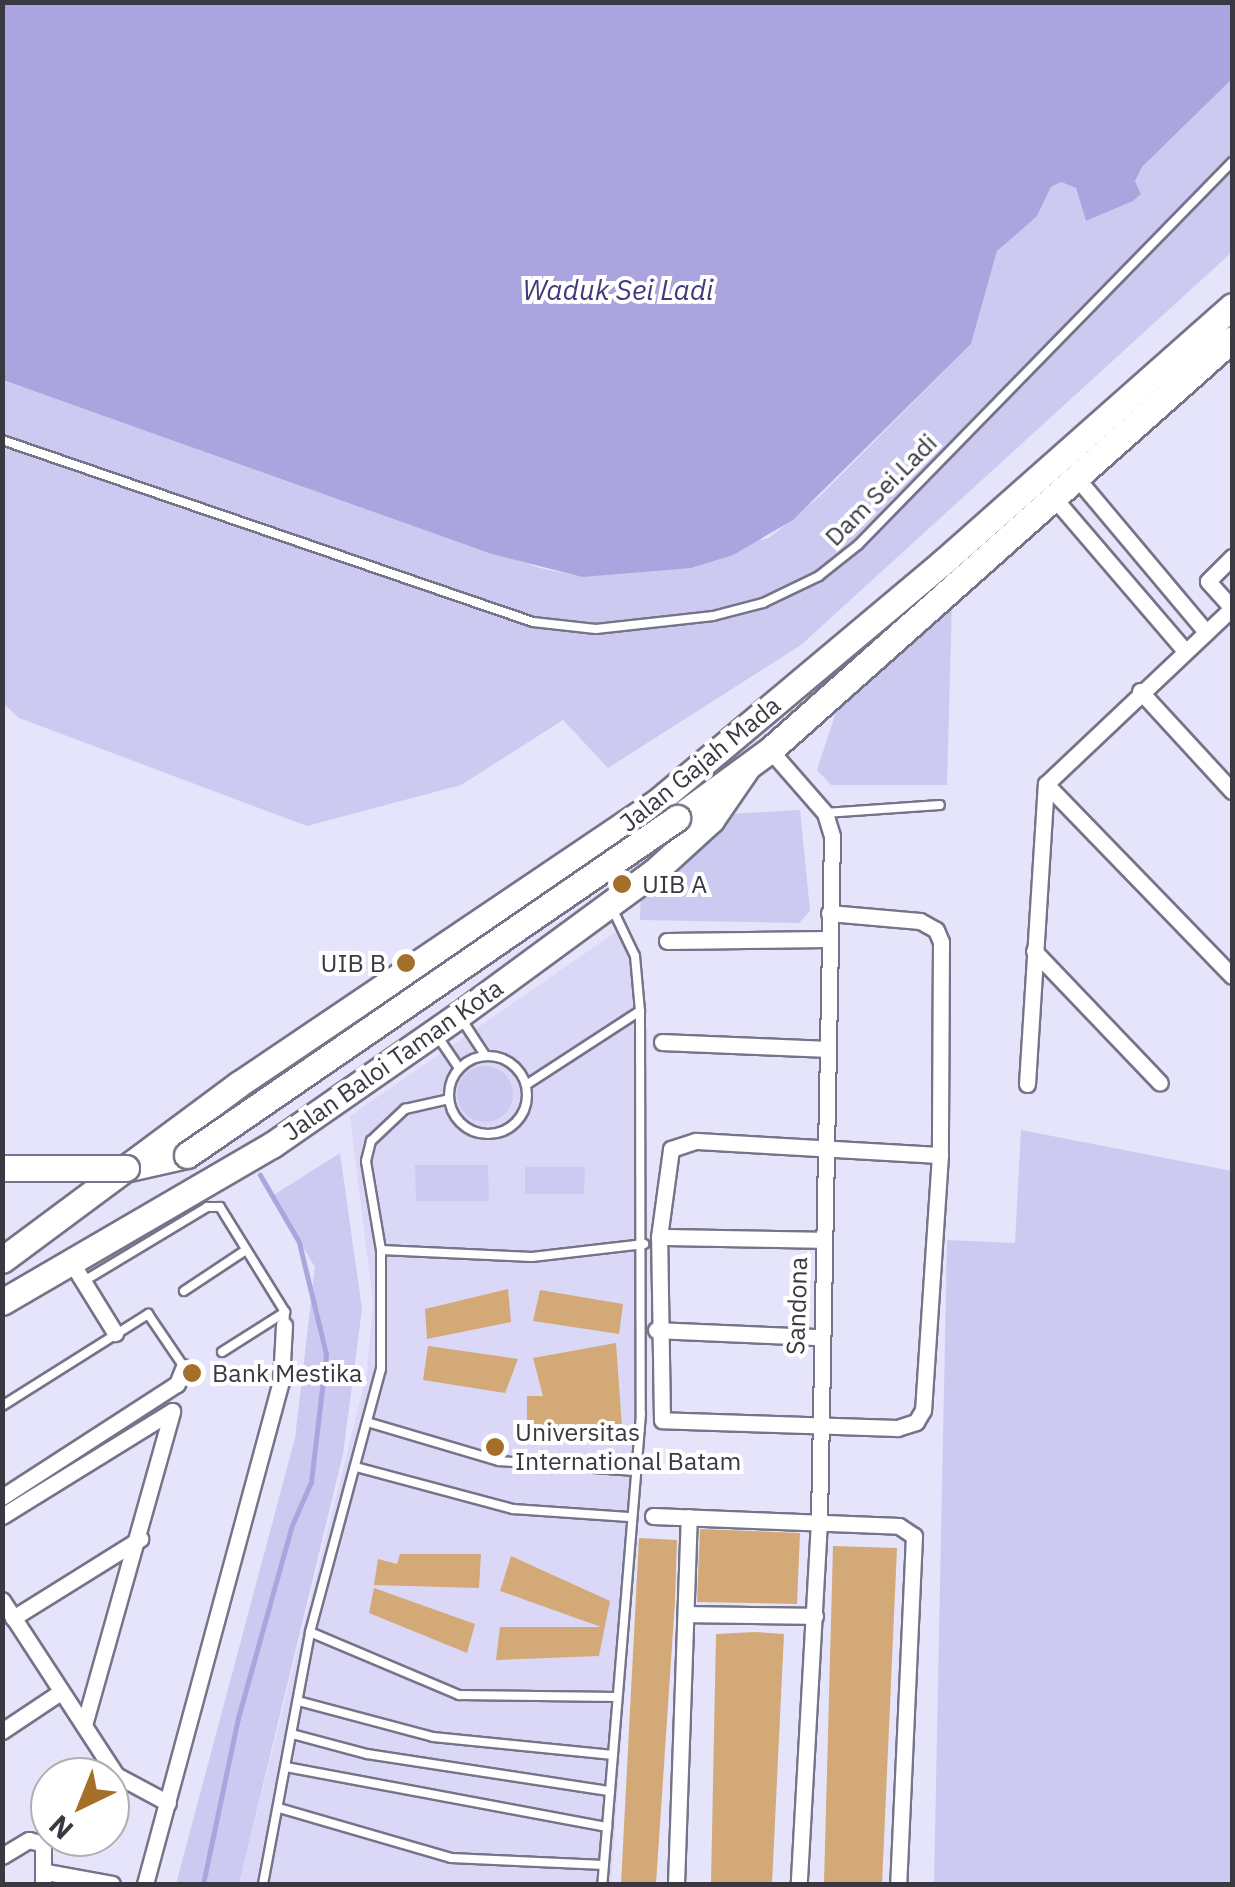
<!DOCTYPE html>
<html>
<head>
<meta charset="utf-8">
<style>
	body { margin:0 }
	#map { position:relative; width:1235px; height:1887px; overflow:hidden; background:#e5e4fb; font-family:"IBM Plex Sans",sans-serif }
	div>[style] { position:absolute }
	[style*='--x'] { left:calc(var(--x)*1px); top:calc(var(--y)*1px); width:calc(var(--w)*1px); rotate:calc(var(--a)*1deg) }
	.built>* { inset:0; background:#dad8f6 }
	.green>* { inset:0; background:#cccaf0 }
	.round { border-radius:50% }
	.water>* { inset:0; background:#aaa5de }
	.stream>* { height:5px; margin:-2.5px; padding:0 2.5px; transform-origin:2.5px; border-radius:2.5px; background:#aaa5de }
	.building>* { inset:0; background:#d3a978 }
	.roads { filter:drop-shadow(2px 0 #757488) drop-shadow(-2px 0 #757488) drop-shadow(0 2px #757488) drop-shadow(0 -2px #757488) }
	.service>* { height:8px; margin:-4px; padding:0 4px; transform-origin:4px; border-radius:4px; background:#fff }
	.service>.ring { margin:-4px; padding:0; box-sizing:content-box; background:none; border:8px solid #fff; border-radius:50% }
	.minor>* { height:15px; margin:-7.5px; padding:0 7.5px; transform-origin:7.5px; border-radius:7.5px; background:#fff }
	.trunk>* { height:25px; margin:-12.5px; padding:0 12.5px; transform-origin:12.5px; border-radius:12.5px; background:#fff }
	.bridges { filter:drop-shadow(2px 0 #757488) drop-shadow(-2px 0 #757488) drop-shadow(0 2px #757488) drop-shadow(0 -2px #757488) }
	.trunk-bridge>* { height:25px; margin:-12.5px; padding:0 12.5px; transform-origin:12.5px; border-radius:12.5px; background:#fff }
	.dots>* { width:28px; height:28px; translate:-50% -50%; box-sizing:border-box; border:5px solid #fff; border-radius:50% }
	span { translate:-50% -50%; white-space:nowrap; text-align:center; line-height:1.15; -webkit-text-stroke:8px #fff; paint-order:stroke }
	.street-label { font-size:25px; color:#3a3942 }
	.poi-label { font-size:25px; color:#3a3942 }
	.left { translate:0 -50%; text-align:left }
	.right { translate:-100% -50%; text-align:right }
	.water-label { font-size:28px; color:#45397d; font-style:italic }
	.frame { position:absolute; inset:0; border:5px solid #3a3942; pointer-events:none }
	.north { position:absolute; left:30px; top:1757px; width:100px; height:100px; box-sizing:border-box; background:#fff; border:2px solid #b0b0b3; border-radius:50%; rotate:223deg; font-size:28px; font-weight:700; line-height:40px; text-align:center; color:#3a3942 }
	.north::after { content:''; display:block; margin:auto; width:35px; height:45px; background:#a46f28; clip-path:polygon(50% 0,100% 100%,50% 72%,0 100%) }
</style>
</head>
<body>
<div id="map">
	<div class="built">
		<i style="clip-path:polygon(623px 927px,641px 961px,646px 1395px,611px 1884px,239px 1884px,367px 1373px,373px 1303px,350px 1116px)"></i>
	</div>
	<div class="green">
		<i style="clip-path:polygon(1232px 79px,1232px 252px,801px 645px,608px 768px,563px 720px,461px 785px,307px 826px,19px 718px,2px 702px,2px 380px,540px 568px,582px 577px,769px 538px,819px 497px,971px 344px,997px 251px,1040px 210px,1051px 187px,1061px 182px,1076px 188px,1086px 221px,1133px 201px,1141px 194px,1135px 181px,1142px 167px)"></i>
		<i style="clip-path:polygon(952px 600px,947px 785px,831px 785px,817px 770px,840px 700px)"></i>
		<i style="clip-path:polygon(800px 810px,810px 911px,799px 923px,640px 920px,641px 889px,730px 814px)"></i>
		<i class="round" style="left:457px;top:1066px;width:56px;height:56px"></i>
		<i style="clip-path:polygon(1021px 1130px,1232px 1171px,1232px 1884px,934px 1884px,947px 1240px,1015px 1243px)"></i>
		<i style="clip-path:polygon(340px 1153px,362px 1309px,343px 1454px,239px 1884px,176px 1884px,295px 1438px,315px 1267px,272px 1196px)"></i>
		<i style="clip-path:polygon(415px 1165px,488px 1165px,489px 1201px,416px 1201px)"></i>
		<i style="clip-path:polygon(525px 1167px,585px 1167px,584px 1194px,525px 1194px)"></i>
	</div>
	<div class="water">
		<i style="clip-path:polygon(3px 2px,1232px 3px,1232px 79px,1142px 167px,1135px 181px,1141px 194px,1133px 201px,1086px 221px,1076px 188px,1061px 182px,1051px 187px,1037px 216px,997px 251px,971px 344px,793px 520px,733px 555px,691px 568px,582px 577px,492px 554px,3px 380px)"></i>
	</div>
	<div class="stream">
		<i style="--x:203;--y:1884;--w:170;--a:-78.1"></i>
		<i style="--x:238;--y:1718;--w:200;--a:-74.4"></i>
		<i style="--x:292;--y:1525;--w:47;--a:-66.2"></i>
		<i style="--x:311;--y:1482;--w:129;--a:-83.3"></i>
		<i style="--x:326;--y:1354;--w:115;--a:-103.6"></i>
		<i style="--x:299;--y:1242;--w:78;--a:-120.2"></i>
	</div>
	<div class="building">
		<i style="clip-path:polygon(508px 1289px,511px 1322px,427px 1339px,425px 1309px)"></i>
		<i style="clip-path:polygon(540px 1290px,623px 1304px,619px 1334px,533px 1321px)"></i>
		<i style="clip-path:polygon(616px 1343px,623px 1441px,527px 1440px,527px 1396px,543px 1396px,533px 1358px)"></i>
		<i style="clip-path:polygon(428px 1346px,518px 1359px,505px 1393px,423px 1380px)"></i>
		<i style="clip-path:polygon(700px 1529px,800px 1533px,797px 1604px,697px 1602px)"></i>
		<i style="clip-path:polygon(639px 1538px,677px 1540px,675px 1601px,656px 1884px,621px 1884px)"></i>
		<i style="clip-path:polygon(833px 1546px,897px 1548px,882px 1884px,824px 1884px)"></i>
		<i style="clip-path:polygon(400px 1554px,481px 1554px,479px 1588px,374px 1585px,378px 1559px,397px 1564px)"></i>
		<i style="clip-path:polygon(511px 1556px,610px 1601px,599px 1656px,496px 1660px,500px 1627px,601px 1627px,500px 1591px)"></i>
		<i style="clip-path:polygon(374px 1588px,475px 1624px,467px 1653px,369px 1613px)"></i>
		<i style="clip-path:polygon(755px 1632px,784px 1634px,772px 1884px,711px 1884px,716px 1634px)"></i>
	</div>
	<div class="roads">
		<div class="service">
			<i style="--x:2;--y:440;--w:561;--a:18.92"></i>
			<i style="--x:533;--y:622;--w:63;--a:6.3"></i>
			<i style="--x:596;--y:629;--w:118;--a:-6.3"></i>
			<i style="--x:713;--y:616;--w:52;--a:-14.6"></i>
			<i style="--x:763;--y:603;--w:62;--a:-25.7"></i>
			<i style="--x:819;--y:576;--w:50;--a:-38.5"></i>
			<i style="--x:858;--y:545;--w:535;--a:-45.68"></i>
			<i style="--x:825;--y:813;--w:115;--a:-4"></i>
			<i style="--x:611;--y:906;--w:55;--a:64.4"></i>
			<i style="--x:635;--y:956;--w:55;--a:84.8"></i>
			<i style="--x:460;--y:1017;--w:45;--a:56.7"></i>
			<i style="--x:436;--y:1034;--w:41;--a:55.9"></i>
			<i class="ring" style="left:449px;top:1056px;width:70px;height:70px"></i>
			<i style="--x:526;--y:1085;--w:136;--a:-33"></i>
			<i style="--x:640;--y:1011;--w:403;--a:89.9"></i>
			<i style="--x:641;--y:1414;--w:472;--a:94.7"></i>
			<i style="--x:381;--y:1250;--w:151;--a:2.7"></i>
			<i style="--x:532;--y:1257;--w:113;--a:-6.6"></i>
			<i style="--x:84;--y:1281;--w:144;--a:-31"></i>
			<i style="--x:207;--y:1207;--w:13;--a:0"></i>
			<i style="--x:220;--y:1207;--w:123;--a:58.2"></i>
			<i style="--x:285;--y:1312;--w:13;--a:94"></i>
			<i style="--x:184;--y:1291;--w:74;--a:-33.5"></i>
			<i style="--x:222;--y:1352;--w:75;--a:-32.4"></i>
			<i style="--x:2;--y:1406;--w:173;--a:-32.2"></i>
			<i style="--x:148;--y:1314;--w:64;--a:55.8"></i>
			<i style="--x:367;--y:1422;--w:138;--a:16.5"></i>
			<i style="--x:499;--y:1461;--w:136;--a:4.2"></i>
			<i style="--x:356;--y:1467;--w:163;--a:15"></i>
			<i style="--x:513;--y:1509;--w:116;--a:3.9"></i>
			<i style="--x:310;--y:1632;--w:162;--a:22.9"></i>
			<i style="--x:459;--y:1695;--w:158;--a:0.7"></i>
			<i style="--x:298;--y:1701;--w:140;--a:14.9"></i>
			<i style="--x:433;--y:1737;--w:181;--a:5.7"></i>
			<i style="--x:292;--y:1734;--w:78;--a:14.9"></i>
			<i style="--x:367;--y:1754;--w:246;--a:8.7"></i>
			<i style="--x:286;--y:1767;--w:327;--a:10.6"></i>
			<i style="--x:279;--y:1808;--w:179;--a:16.2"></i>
			<i style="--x:451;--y:1858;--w:153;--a:2.6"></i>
			<i style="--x:263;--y:1884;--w:256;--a:-79.4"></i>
			<i style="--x:310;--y:1632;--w:272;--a:-74.9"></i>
			<i style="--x:381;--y:1369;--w:119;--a:-90"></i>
			<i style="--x:381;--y:1250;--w:90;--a:-99.6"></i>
			<i style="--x:366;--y:1161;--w:21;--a:-76"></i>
			<i style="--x:371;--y:1141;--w:47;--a:-43.3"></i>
			<i style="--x:405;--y:1109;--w:45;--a:-12.8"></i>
		</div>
		<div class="minor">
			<i style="--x:1076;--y:477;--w:202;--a:50"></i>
			<i style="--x:1054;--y:498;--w:201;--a:49.4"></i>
			<i style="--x:1140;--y:691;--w:136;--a:47.4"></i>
			<i style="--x:770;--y:750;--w:84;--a:48.9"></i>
			<i style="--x:825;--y:813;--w:24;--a:73"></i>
			<i style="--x:832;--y:836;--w:685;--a:91.09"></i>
			<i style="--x:819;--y:1521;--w:364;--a:93.2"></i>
			<i style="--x:1046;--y:784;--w:267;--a:45.9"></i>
			<i style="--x:829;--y:913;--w:91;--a:5"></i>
			<i style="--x:920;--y:921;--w:18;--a:29"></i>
			<i style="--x:936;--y:930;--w:13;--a:67"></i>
			<i style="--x:941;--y:942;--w:213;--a:90.3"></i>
			<i style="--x:940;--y:1155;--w:256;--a:93.8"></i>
			<i style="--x:923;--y:1410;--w:14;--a:120"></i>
			<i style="--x:916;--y:1422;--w:20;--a:162"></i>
			<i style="--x:897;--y:1428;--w:235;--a:-178.1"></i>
			<i style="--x:662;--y:1420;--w:183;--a:-90.9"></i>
			<i style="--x:659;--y:1237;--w:89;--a:-82.2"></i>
			<i style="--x:671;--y:1149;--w:26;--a:-18"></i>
			<i style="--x:696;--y:1141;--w:244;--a:3.3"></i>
			<i style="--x:667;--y:941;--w:161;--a:-0.7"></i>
			<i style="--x:1034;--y:951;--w:182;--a:46.3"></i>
			<i style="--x:662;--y:1042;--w:166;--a:2.4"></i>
			<i style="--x:1027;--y:1084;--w:301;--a:-86.4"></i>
			<i style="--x:1046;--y:784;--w:256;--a:-43.4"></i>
			<i style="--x:1232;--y:608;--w:36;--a:-132"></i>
			<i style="--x:1208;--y:581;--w:34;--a:-45"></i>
			<i style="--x:659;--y:1237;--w:165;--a:1"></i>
			<i style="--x:70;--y:1260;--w:86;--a:58.3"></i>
			<i style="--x:656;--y:1330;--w:163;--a:2.5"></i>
			<i style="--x:2;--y:1497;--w:208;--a:-32.9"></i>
			<i style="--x:177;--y:1384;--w:18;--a:-68"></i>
			<i style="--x:2;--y:1516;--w:200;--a:-31.7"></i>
			<i style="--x:653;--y:1516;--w:246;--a:2.3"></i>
			<i style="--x:899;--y:1526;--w:18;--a:34"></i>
			<i style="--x:914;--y:1536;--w:348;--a:92.6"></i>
			<i style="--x:2;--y:1600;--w:209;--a:56.9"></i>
			<i style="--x:116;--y:1775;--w:59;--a:28.3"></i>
			<i style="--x:688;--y:1614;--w:127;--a:0.9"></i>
			<i style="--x:13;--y:1618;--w:150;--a:-31.9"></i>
			<i style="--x:84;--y:1725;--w:326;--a:-74.3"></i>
			<i style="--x:2;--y:1731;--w:69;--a:-33.7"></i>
			<i style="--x:2;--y:1856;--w:31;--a:-31"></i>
			<i style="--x:29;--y:1840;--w:15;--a:16"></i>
			<i style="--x:43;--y:1844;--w:40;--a:90"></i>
			<i style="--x:46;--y:1872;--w:67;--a:10.3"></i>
			<i style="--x:145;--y:1884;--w:521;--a:-74.87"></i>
			<i style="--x:281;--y:1381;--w:56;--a:-86.9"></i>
			<i style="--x:676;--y:1884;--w:367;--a:-88"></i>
		</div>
		<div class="trunk">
			<i style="--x:677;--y:818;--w:115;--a:-36.2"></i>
			<i style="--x:770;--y:750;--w:618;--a:-41.66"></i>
			<i style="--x:129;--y:1168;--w:59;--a:-12.6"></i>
			<i style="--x:2;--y:1260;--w:295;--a:-36.6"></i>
			<i style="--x:239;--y:1084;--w:504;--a:-34.01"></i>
			<i style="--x:657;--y:802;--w:373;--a:-40"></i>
			<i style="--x:943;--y:562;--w:386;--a:-41.5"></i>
			<i style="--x:2;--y:1302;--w:312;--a:-30.2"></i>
			<i style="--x:272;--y:1145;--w:228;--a:-34.8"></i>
			<i style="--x:459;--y:1015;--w:243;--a:-36.3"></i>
			<i style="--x:655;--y:871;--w:76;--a:-42.3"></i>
			<i style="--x:711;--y:820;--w:62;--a:-55.5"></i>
		</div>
	</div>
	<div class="bridges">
		<div class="trunk-bridge">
			<i style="--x:187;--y:1155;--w:595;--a:-34.52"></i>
			<i style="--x:2;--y:1168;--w:124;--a:0"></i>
		</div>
	</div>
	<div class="dots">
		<i style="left:622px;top:884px;background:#a46f28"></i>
		<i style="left:406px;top:963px;background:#a46f28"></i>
		<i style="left:192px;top:1373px;background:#a46f28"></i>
		<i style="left:495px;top:1447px;background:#a46f28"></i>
	</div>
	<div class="street-label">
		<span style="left:881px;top:490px;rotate:-45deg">Dam Sei.Ladi</span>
		<span style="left:700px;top:764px;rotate:-39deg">Jalan Gajah Mada</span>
		<span style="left:393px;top:1060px;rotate:-35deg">Jalan Baloi Taman Kota</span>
		<span style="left:797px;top:1306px;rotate:-88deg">Sandona</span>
	</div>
	<div class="poi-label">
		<span class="left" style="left:642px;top:884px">UIB A</span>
		<span class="right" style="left:386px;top:963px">UIB B</span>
		<span class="left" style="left:212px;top:1373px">Bank Mestika</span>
		<span class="left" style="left:515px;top:1447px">Universitas<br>International Batam</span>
	</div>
	<div class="water-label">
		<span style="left:618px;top:290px">Waduk Sei Ladi</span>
	</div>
	<div class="frame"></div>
	<div class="north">N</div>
</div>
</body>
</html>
